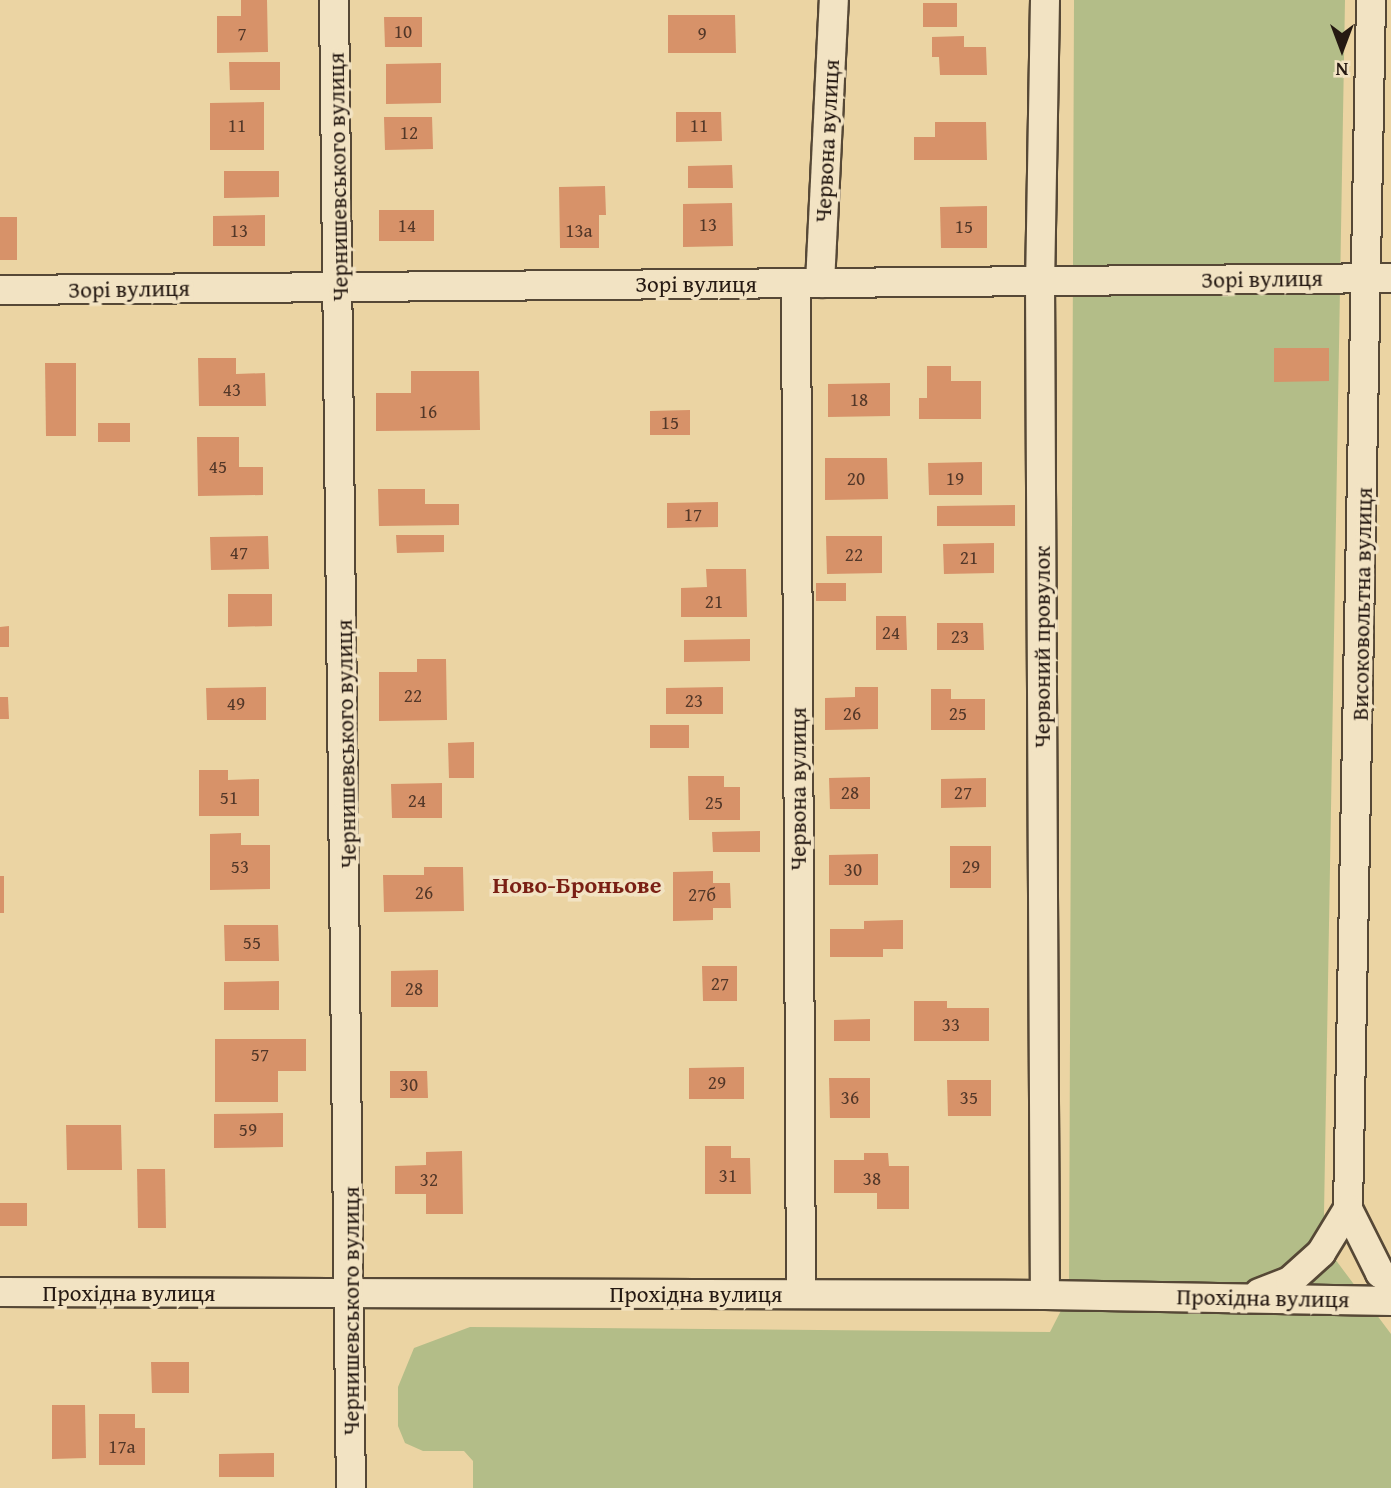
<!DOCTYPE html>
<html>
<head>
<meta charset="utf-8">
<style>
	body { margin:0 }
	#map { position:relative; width:1391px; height:1488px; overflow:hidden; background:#ebd4a3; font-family:"Gentium Book Plus",serif }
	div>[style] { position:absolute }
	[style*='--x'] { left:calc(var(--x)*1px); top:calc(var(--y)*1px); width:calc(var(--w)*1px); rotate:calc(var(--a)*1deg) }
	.green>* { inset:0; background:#b3bd88 }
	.building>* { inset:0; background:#d79269 }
	.roads { filter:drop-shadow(2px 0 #564836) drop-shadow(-2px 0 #564836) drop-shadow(0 2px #564836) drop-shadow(0 -2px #564836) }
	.minor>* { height:28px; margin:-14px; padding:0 14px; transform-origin:14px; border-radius:14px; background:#f2e3c3 }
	span { translate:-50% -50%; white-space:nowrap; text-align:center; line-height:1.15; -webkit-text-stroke:7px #f2e3c3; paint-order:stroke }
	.number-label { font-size:19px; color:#523728 }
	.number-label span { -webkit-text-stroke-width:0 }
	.street-label { font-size:23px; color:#251912 }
	.neighbourhood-label { font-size:24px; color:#7a1f14; font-weight:700 }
	.north { position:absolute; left:1307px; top:14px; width:70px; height:70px; -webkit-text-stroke:5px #f2e3c3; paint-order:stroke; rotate:180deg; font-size:19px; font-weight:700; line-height:28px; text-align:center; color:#251912 }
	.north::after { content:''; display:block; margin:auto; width:24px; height:32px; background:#251912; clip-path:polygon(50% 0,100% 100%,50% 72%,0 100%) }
</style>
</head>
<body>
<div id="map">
	<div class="green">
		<i style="clip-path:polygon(1074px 0,1345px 0,1324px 1214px,1335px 1259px,1391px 1334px,1391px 1488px,473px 1488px,473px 1461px,464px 1451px,423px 1451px,405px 1443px,398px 1426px,398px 1387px,414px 1348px,470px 1327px,1050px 1332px,1069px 1295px)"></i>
	</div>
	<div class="building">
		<i style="clip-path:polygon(241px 0,267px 0,268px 52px,217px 53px,217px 16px,241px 16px)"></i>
		<i style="clip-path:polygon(923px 3px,957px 3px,957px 27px,923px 27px)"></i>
		<i style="clip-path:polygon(668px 15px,735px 15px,736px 53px,668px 53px)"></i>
		<i style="clip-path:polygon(384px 17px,422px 17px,422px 47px,385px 47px)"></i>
		<i style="clip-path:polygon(964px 36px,964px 47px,986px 47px,987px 75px,940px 75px,939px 57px,932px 57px,932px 37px)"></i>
		<i style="clip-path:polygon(229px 62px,280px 62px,280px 90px,230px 90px)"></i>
		<i style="clip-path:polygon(441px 63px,441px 103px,386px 104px,386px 64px)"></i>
		<i style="clip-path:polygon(264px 102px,264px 150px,210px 150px,210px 103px)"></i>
		<i style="clip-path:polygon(676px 112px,721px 112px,722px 141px,676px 142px)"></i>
		<i style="clip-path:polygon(384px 117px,432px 117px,433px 149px,385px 150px)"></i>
		<i style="clip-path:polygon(935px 122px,986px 122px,987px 160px,914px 160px,914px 137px,935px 137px)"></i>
		<i style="clip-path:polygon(732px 165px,733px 188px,688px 188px,688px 166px)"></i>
		<i style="clip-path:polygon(224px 171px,279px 171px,279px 197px,224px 198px)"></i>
		<i style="clip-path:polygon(605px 186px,606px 215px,599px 215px,599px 248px,560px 248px,559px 187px)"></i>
		<i style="clip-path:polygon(732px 203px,733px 246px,683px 247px,683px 204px)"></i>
		<i style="clip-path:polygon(987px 206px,987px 248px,941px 248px,940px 207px)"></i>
		<i style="clip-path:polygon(379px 210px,434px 210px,434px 241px,379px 241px)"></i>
		<i style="clip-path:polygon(265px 215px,265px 246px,213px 246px,213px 216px)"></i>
		<i style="clip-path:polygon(0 217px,17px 217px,17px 260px,0 260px)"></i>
		<i style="clip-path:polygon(1274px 348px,1329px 348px,1329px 381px,1274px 382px)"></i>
		<i style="clip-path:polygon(198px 358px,236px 358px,236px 374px,265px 373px,266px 406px,199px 406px)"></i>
		<i style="clip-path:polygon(45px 363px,76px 363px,76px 436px,46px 436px)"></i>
		<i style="clip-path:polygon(927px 366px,951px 366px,951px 381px,981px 381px,981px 419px,919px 419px,919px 398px,927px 398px)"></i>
		<i style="clip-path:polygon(411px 371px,479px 371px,480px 430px,376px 431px,376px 393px,411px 393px)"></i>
		<i style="clip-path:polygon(890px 383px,890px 416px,828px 417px,828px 384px)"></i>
		<i style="clip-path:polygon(690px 410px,690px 435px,650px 435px,650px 411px)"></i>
		<i style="clip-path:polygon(98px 423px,130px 423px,130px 442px,98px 442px)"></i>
		<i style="clip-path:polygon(197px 437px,239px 437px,239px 467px,263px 467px,263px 495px,198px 496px)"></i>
		<i style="clip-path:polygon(825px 458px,887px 458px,888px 499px,825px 500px)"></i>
		<i style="clip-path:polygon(982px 462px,982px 495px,929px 495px,928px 463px)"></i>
		<i style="clip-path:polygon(378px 489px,425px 489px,425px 504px,459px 504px,459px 525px,379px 526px)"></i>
		<i style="clip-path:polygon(718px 502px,718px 527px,667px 528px,667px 503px)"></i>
		<i style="clip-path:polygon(1015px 505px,1015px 526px,937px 526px,937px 506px)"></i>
		<i style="clip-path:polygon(396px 535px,444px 535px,444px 552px,397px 553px)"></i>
		<i style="clip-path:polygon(268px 536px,269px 569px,211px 570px,210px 537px)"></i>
		<i style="clip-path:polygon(826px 536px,882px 536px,882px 573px,827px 574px)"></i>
		<i style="clip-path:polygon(994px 543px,994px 573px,944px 574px,943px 544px)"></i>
		<i style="clip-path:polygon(706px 569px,746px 569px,747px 617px,681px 617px,681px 588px,707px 587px)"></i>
		<i style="clip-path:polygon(816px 583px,846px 583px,846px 601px,816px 601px)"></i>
		<i style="clip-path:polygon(228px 594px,272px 594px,272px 626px,228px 627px)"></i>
		<i style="clip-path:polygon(876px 616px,906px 616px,907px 650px,876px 650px)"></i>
		<i style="clip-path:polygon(937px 623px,983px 623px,984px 650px,937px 650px)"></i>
		<i style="clip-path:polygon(9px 626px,9px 647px,0 647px,0 627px)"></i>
		<i style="clip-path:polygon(750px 639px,750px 661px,684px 662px,684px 640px)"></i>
		<i style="clip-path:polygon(417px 659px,446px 659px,447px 720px,379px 721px,379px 672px,417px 672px)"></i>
		<i style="clip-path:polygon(266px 687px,266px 720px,207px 720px,206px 688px)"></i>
		<i style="clip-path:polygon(723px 687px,723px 714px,666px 714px,666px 688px)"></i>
		<i style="clip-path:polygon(855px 687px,878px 687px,878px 729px,825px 730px,825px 698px,855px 697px)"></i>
		<i style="clip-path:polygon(931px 689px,951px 689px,951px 699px,985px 699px,985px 730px,931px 730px)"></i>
		<i style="clip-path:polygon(0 697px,8px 697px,9px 719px,0 719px)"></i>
		<i style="clip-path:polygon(650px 725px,689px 725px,689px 748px,650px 748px)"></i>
		<i style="clip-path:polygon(474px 742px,474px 778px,449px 778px,448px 743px)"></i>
		<i style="clip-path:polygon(199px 770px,228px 770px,228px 780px,259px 779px,259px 816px,199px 816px)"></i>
		<i style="clip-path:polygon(688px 776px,724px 776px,724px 787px,740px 787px,740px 820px,689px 820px)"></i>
		<i style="clip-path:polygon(870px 777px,870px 809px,830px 809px,829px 778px)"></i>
		<i style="clip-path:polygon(986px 778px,986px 807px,941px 808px,941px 779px)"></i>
		<i style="clip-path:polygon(442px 783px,442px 818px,392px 818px,391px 784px)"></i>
		<i style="clip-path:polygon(760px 831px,760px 852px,713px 852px,712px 832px)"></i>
		<i style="clip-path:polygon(241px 833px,241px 845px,270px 845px,270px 889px,210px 890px,210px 834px)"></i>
		<i style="clip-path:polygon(950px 846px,991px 846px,991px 888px,950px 888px)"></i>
		<i style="clip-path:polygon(878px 854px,878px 885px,829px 885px,829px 855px)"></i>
		<i style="clip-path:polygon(424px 867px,463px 867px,464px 911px,384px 912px,383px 875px,424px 875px)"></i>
		<i style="clip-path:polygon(713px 871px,713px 883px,730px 883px,731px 908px,713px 908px,713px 920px,673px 921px,673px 872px)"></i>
		<i style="clip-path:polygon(0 876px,4px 876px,4px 913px,0 913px)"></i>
		<i style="clip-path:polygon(903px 920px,903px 949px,883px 949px,883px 957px,830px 957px,830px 929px,864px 929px,864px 921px)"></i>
		<i style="clip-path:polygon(224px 925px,278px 925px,279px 961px,225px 961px)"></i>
		<i style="clip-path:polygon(702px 966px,737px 966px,737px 1001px,703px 1001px)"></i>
		<i style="clip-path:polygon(438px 970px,438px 1007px,391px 1007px,391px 971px)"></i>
		<i style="clip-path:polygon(279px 981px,279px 1010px,224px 1010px,224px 982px)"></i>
		<i style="clip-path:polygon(914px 1001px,947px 1001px,947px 1008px,989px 1008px,989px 1041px,914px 1041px)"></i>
		<i style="clip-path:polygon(870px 1019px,870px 1041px,834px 1041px,834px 1020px)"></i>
		<i style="clip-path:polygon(215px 1039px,306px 1039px,306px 1071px,278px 1071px,278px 1102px,215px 1102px)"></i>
		<i style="clip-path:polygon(744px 1067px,744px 1099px,689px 1099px,689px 1068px)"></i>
		<i style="clip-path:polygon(390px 1071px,427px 1071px,428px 1098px,390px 1098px)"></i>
		<i style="clip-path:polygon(829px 1078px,870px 1078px,870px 1118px,830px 1118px)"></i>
		<i style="clip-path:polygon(947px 1080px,991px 1080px,991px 1116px,948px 1116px)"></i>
		<i style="clip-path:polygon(283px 1113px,283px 1147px,214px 1148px,214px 1114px)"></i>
		<i style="clip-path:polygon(66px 1125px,121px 1125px,122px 1170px,67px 1170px)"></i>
		<i style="clip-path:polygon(705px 1146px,731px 1146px,731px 1158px,750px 1158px,751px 1194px,705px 1194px)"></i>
		<i style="clip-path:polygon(462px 1151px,463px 1214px,426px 1214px,426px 1194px,395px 1194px,395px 1166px,426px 1165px,426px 1152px)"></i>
		<i style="clip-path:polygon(864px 1153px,888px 1153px,889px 1166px,909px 1166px,909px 1209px,877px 1209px,877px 1193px,834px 1193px,834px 1160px,864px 1160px)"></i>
		<i style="clip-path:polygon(137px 1169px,165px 1169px,166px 1228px,138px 1228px)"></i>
		<i style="clip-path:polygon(0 1203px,27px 1203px,27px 1226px,0 1226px)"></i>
		<i style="clip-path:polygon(151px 1362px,189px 1362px,189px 1393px,152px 1393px)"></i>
		<i style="clip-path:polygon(52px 1405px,85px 1405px,86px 1458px,52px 1459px)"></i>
		<i style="clip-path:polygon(99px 1414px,135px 1414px,135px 1428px,145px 1428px,145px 1465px,99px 1465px)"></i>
		<i style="clip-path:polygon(274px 1453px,274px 1477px,219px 1477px,219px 1454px)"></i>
	</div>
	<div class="roads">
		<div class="minor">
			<i style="--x:334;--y:0;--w:1488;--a:89.35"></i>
			<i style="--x:1045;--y:0;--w:281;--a:91"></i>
			<i style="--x:1040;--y:281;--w:1014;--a:89.72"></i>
			<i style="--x:1371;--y:0;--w:1209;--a:91.09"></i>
			<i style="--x:1348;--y:1209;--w:72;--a:63.4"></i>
			<i style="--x:1380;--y:1273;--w:14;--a:36"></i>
			<i style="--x:796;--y:283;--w:1011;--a:89.72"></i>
			<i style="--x:820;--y:283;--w:283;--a:-87.2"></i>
			<i style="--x:0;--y:290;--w:1391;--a:-0.49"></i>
			<i style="--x:0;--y:1292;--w:1045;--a:0.16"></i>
			<i style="--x:1045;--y:1295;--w:346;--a:1"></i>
			<i style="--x:1259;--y:1293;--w:33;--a:-21"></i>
			<i style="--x:1290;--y:1281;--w:42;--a:-42.1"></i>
			<i style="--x:1321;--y:1253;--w:52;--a:-58.5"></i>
		</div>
	</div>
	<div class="number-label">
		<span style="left:403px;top:32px">10</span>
		<span style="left:242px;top:34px">7</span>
		<span style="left:702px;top:34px">9</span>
		<span style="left:237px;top:126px">11</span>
		<span style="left:699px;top:126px">11</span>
		<span style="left:409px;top:133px">12</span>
		<span style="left:708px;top:225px">13</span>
		<span style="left:407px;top:226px">14</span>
		<span style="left:964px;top:227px">15</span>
		<span style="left:239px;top:231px">13</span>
		<span style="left:579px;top:231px">13а</span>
		<span style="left:232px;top:390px">43</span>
		<span style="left:859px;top:400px">18</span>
		<span style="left:428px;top:412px">16</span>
		<span style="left:670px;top:423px">15</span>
		<span style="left:218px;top:467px">45</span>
		<span style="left:856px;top:479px">20</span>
		<span style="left:955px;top:479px">19</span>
		<span style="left:693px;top:515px">17</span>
		<span style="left:239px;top:553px">47</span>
		<span style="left:854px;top:555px">22</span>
		<span style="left:969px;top:558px">21</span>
		<span style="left:714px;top:602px">21</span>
		<span style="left:891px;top:633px">24</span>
		<span style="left:960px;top:637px">23</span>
		<span style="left:413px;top:696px">22</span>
		<span style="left:694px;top:701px">23</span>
		<span style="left:236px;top:704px">49</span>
		<span style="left:852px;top:714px">26</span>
		<span style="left:958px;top:714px">25</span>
		<span style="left:850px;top:793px">28</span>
		<span style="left:963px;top:793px">27</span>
		<span style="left:229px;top:798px">51</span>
		<span style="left:417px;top:801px">24</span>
		<span style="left:714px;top:803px">25</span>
		<span style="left:240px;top:867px">53</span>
		<span style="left:971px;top:867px">29</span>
		<span style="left:853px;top:870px">30</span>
		<span style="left:424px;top:893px">26</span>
		<span style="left:702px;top:895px">27б</span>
		<span style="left:252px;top:943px">55</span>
		<span style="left:720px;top:984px">27</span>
		<span style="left:414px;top:989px">28</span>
		<span style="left:951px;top:1025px">33</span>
		<span style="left:260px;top:1055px">57</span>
		<span style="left:717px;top:1083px">29</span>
		<span style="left:409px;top:1085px">30</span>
		<span style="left:850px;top:1098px">36</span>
		<span style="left:969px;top:1098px">35</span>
		<span style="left:248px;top:1130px">59</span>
		<span style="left:728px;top:1176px">31</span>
		<span style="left:872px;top:1179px">38</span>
		<span style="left:429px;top:1180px">32</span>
		<span style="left:122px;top:1447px">17а</span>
	</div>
	<div class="street-label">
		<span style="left:827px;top:141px;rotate:-87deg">Червона вулиця</span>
		<span style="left:338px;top:177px;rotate:-91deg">Чернишевського вулиця</span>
		<span style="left:1262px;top:279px;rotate:-1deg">Зорі вулиця</span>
		<span style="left:696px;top:284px">Зорі вулиця</span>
		<span style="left:129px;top:289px;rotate:-1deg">Зорі вулиця</span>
		<span style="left:1362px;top:604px;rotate:-89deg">Високовольтна вулиця</span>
		<span style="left:1042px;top:647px;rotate:-90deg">Червоний провулок</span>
		<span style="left:346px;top:744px;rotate:-91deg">Чернишевського вулиця</span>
		<span style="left:798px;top:789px;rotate:-90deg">Червона вулиця</span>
		<span style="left:129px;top:1293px">Прохідна вулиця</span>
		<span style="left:696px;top:1294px">Прохідна вулиця</span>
		<span style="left:1263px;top:1298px;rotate:1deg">Прохідна вулиця</span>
		<span style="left:351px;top:1311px;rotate:-90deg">Чернишевського вулиця</span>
	</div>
	<div class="neighbourhood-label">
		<span style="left:577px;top:885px">Ново-Броньове</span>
	</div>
	<div class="north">N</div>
</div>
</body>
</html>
